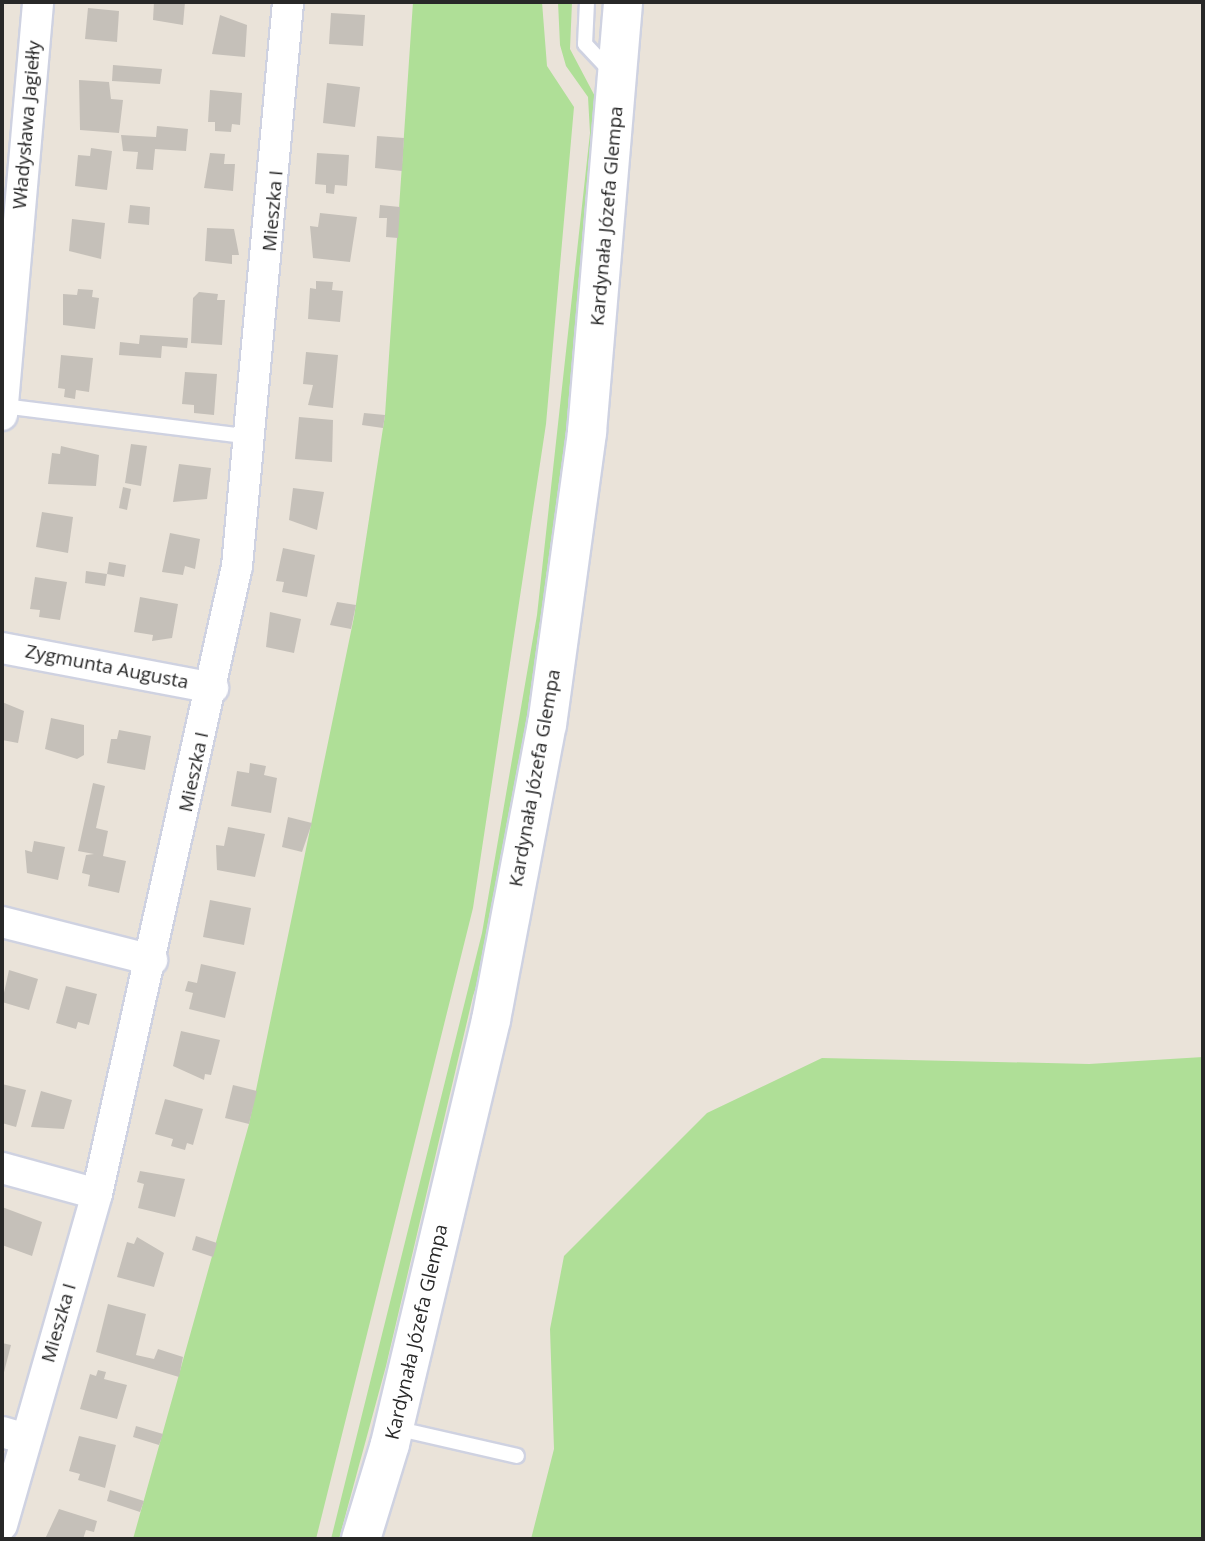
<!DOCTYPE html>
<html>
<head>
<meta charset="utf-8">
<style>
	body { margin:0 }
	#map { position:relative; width:1205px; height:1541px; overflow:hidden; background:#eae3d9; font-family:"Open Sans",sans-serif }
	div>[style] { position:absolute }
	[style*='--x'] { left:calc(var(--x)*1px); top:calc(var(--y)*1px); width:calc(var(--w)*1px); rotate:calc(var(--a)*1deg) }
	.green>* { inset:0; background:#afdf97 }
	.building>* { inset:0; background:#c5c0b9 }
	.roads { filter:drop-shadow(2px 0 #cfd2e1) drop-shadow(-2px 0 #cfd2e1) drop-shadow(0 2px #cfd2e1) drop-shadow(0 -2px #cfd2e1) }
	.lane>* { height:14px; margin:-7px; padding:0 7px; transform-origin:7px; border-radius:7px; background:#fff }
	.street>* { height:30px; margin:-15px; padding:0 15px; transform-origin:15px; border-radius:15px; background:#fff }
	.secondary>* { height:38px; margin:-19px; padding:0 19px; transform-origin:19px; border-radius:19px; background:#fff }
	span { translate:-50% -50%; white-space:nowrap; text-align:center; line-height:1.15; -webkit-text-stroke:7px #fff; paint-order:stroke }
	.street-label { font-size:19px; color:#282828 }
	.frame { position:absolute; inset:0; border:4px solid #282828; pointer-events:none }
</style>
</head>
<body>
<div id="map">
	<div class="green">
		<i style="clip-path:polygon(413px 2px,542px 2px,547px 66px,574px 107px,546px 424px,473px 908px,316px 1539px,133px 1539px,249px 1124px,354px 617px,385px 415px)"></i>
		<i style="clip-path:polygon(558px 2px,572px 2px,570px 49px,599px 104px,584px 323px,545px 635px,492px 939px,473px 996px,386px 1366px,339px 1539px,331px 1539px,482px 933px,537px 615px,590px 133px,588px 97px,566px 66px,560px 45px)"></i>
		<i style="clip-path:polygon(1203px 1057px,1203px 1539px,531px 1539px,554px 1449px,550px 1329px,564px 1256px,707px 1113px,822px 1058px,1089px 1064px)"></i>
	</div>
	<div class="building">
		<i style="clip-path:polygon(154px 2px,185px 2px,183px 25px,153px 20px)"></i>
		<i style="clip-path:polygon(88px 8px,119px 11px,117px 42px,85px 39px)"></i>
		<i style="clip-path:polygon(331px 13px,365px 15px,363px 46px,329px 44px)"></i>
		<i style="clip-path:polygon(220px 15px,247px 25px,245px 57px,212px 54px)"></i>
		<i style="clip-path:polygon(113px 65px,162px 69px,160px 84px,112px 81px)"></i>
		<i style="clip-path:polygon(79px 80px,109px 82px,111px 99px,123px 100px,119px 133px,80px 130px)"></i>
		<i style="clip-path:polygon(327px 83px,360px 87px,355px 127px,323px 123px)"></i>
		<i style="clip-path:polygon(210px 90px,242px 93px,240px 125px,232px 124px,231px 132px,215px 131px,215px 122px,208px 122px)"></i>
		<i style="clip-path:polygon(157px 126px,188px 129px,186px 151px,155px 149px,153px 170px,136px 169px,138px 152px,123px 151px,121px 135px,156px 137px)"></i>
		<i style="clip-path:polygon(377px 136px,404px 138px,402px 171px,375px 168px)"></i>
		<i style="clip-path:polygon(91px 148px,112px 151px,107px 190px,75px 186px,78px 155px,90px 156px)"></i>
		<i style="clip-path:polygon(210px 153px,225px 154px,224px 164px,235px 164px,233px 191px,204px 188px)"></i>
		<i style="clip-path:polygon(317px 153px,349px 155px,347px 186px,335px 185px,334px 194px,326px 193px,326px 185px,315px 184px)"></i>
		<i style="clip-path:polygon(130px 205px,150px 207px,149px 225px,128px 223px)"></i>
		<i style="clip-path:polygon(380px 205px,400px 207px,398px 238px,386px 237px,387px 218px,379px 218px)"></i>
		<i style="clip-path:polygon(320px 213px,357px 217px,350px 262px,313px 258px,310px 226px,318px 227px)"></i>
		<i style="clip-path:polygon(72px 219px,105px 223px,101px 259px,69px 251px)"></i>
		<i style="clip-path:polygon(207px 228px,234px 229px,239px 255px,232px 255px,232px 264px,205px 261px)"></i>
		<i style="clip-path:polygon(316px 281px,333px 282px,332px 290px,343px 291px,340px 322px,308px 319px,310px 288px,316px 289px)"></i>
		<i style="clip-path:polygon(78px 289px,93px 290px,92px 297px,99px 298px,95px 329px,63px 325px,63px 294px,77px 295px)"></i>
		<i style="clip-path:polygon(199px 292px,218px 294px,217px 300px,225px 300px,222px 345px,191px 343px,193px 298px)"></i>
		<i style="clip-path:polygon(140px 335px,188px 338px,187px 348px,162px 346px,161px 358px,119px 355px,120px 342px,139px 344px)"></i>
		<i style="clip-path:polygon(306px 352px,338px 355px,333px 408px,308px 405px,313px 385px,303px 384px)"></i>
		<i style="clip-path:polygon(61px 355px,93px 358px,89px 392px,76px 390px,75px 399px,64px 397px,65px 389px,58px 388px)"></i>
		<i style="clip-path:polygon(185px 372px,217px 374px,214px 415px,194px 413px,194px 405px,182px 404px)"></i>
		<i style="clip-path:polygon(364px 413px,385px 415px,383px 428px,362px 425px)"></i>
		<i style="clip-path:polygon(299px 417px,333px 420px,332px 462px,295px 459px)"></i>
		<i style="clip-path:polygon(131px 444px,147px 446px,141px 486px,125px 483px)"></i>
		<i style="clip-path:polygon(61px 446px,99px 455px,96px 486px,48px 484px,52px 453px,60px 454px)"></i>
		<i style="clip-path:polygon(179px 464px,211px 468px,207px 499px,173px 502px)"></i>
		<i style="clip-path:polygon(123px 487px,131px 489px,127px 510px,119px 508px)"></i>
		<i style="clip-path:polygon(293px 488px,324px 492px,317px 530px,289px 520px)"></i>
		<i style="clip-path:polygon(42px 512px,73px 517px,68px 553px,36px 547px)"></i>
		<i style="clip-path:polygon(170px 533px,200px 539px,195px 569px,185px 566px,183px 575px,162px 572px)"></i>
		<i style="clip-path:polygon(283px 548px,315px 555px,307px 597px,282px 592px,284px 582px,276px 581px)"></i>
		<i style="clip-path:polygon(109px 562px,126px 565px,124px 577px,107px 574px)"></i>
		<i style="clip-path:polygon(86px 571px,107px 574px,105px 586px,85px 583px)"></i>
		<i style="clip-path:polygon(35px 577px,67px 582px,60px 620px,39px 617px,40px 610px,30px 609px)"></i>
		<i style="clip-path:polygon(140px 597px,178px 604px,172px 638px,152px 641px,153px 635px,134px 632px)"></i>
		<i style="clip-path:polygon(337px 602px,356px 605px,351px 629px,330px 625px)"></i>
		<i style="clip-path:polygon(270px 612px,301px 619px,294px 653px,266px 647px)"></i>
		<i style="clip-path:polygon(2px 702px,24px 711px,18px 743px,2px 740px)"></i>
		<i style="clip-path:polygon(51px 718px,84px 725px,84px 755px,77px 759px,45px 749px)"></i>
		<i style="clip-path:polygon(119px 730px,151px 736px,145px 770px,107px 763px,111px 739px,117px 739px)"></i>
		<i style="clip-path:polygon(250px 763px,266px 766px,264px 775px,277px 778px,271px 813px,231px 806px,237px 771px,249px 773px)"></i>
		<i style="clip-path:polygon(93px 783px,105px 786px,96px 828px,108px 831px,103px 856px,126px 861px,119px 893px,88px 886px,90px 875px,82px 873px,86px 855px,94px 854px,78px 851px)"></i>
		<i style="clip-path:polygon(288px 817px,312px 823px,302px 852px,282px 847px)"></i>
		<i style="clip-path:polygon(228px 827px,265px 834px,255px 877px,217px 870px,216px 845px,224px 846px)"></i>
		<i style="clip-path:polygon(34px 841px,65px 847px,58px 880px,27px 873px,25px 850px,32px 852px)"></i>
		<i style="clip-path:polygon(210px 900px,251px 908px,244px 945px,203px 937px)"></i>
		<i style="clip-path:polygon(201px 964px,236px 972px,225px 1018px,189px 1009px,193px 993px,185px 991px,188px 981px,197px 983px)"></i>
		<i style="clip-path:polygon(9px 970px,38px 979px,29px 1010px,2px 1002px)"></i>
		<i style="clip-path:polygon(66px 986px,97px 994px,89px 1025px,78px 1022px,76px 1029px,56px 1023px)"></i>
		<i style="clip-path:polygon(181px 1031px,220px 1040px,211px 1075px,205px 1074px,204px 1080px,173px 1066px)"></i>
		<i style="clip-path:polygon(2px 1084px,26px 1090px,16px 1127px,2px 1123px)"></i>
		<i style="clip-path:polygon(233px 1085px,257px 1091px,249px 1124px,225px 1118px)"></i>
		<i style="clip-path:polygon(41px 1091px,72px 1100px,64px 1129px,31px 1127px)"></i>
		<i style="clip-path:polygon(165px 1099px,203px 1109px,193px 1145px,187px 1143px,185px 1150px,171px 1146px,173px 1139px,155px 1134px)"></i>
		<i style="clip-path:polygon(140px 1171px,185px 1179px,175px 1217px,138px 1208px,144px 1184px,137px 1182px)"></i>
		<i style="clip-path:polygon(2px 1207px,42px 1222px,32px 1256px,2px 1245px)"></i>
		<i style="clip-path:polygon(196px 1236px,217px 1243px,213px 1257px,192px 1250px)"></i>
		<i style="clip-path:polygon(137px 1237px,164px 1253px,154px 1287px,117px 1277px,127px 1242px,134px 1244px)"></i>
		<i style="clip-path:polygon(108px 1304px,146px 1314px,136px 1355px,154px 1359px,158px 1349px,183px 1357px,179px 1377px,96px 1352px)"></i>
		<i style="clip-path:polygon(2px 1343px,11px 1345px,3px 1376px,2px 1376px)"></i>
		<i style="clip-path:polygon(98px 1370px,106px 1372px,104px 1379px,127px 1385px,117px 1419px,80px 1409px,90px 1374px,96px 1376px)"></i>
		<i style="clip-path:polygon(136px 1426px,163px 1434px,159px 1445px,133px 1437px)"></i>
		<i style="clip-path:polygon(79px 1436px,116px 1445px,105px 1488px,78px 1480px,80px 1474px,69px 1471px)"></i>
		<i style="clip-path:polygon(110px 1490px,144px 1501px,140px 1512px,107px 1501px)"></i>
		<i style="clip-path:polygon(59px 1509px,97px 1521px,94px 1532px,86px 1530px,83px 1539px,45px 1539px)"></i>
	</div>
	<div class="roads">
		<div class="lane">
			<i style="--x:587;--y:2;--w:42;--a:92.7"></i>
			<i style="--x:585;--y:44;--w:37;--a:47"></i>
			<i style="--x:3;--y:406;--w:250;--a:7.1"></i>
			<i style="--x:395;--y:1428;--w:125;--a:12.9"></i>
		</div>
		<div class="street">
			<i style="--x:2;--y:415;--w:415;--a:-85"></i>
			<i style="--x:2;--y:648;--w:215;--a:10.7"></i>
			<i style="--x:2;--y:922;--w:155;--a:14.2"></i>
			<i style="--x:2;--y:1168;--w:98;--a:15.3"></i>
			<i style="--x:2;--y:1432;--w:25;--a:16"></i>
			<i style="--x:2;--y:1525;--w:344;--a:-74"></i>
			<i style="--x:97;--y:1194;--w:643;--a:-77.43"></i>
			<i style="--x:237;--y:566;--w:566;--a:-84.83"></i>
		</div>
		<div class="secondary">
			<i style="--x:361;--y:1539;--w:99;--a:-73"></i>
			<i style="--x:390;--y:1444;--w:436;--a:-76.6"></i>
			<i style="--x:491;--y:1020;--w:300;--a:-79.3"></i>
			<i style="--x:547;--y:725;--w:296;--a:-82.2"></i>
			<i style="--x:587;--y:432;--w:432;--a:-85.2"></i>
		</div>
	</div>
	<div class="street-label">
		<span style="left:27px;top:125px;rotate:-85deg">Władysława Jagiełły</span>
		<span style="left:273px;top:211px;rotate:-85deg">Mieszka I</span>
		<span style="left:607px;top:216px;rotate:-85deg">Kardynała Józefa Glempa</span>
		<span style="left:107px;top:667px;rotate:11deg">Zygmunta Augusta</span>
		<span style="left:194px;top:772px;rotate:-78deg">Mieszka I</span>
		<span style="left:535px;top:778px;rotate:-80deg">Kardynała Józefa Glempa</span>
		<span style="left:59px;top:1323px;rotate:-74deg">Mieszka I</span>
		<span style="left:417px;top:1332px;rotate:-77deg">Kardynała Józefa Glempa</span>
	</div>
	<div class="frame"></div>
</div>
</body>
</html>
